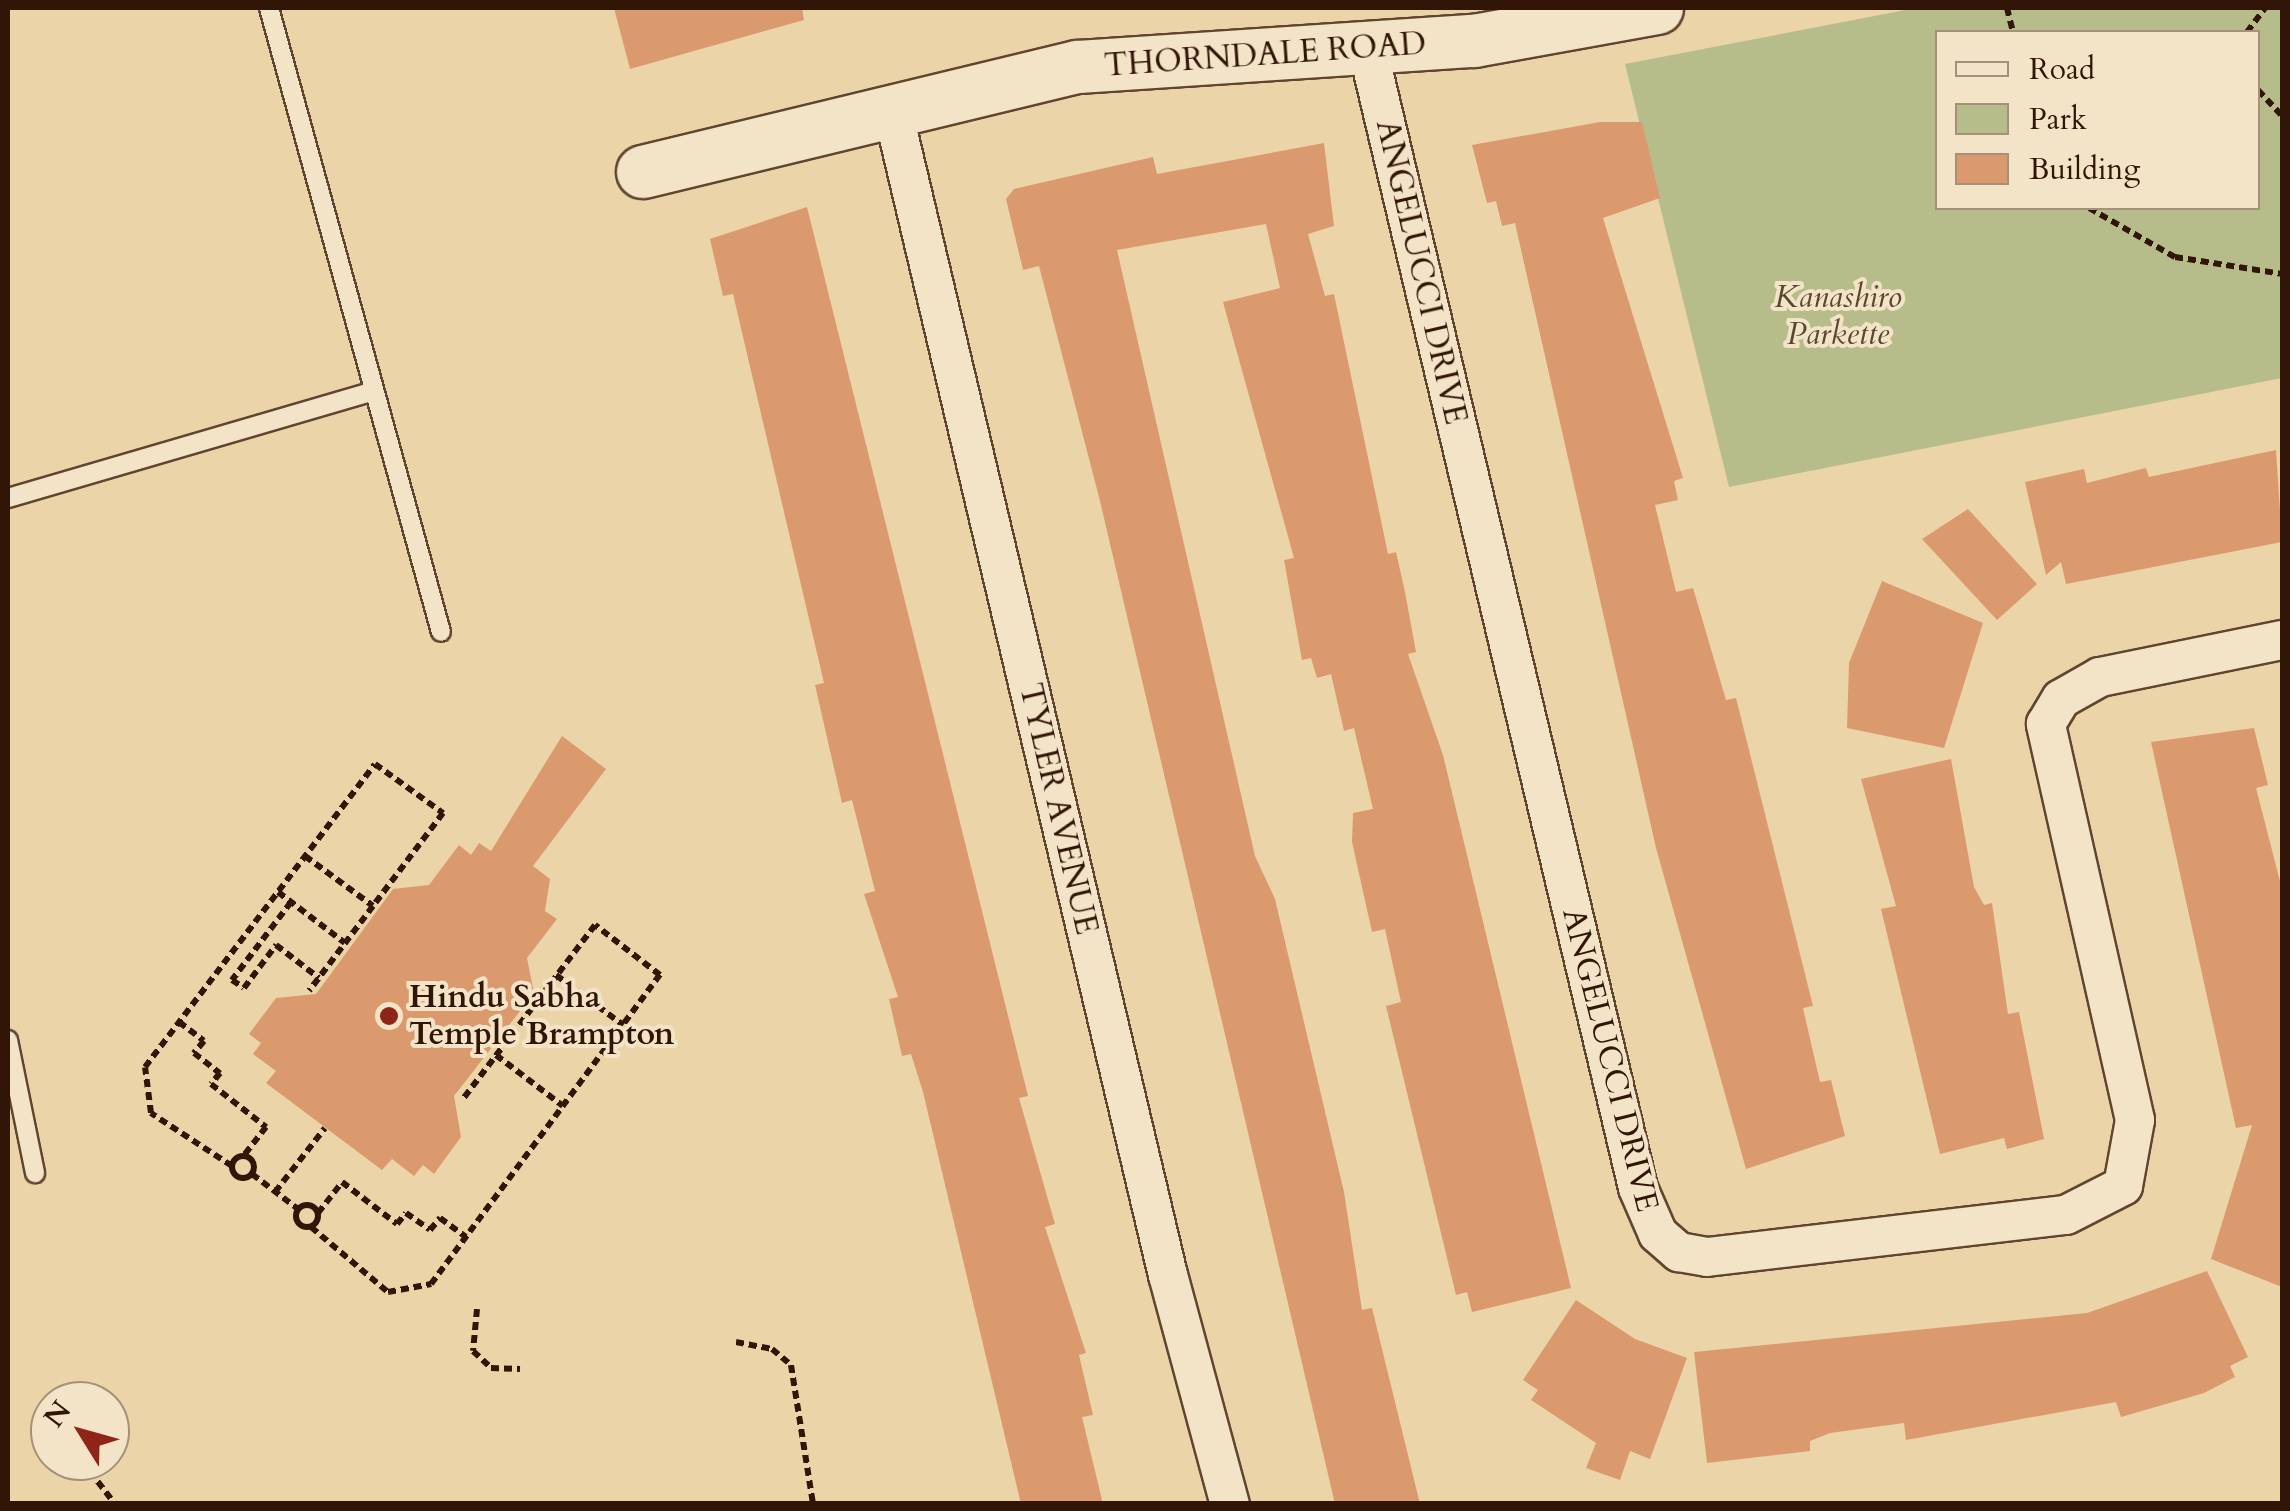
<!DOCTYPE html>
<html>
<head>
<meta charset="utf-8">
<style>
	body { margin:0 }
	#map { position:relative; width:2290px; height:1511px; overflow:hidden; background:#ecd4a9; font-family:Cardo,serif }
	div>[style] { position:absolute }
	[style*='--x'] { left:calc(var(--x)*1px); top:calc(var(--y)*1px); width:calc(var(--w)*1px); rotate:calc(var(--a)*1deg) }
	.green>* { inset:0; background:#b6bd8a }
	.building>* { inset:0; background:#da9a6e }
	.path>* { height:6px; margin-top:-3px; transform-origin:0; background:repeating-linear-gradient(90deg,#311506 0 8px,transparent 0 13px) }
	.path>.ring { margin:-3px; padding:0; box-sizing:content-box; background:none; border:6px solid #311506; border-radius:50% }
	.roads { filter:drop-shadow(2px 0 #60452f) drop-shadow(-2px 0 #60452f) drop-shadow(0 2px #60452f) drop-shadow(0 -2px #60452f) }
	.lane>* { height:18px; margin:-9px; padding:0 9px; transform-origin:9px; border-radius:9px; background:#f3e3c7 }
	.street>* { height:38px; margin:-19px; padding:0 19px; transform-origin:19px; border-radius:19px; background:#f3e3c7 }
	.secondary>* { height:52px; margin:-26px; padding:0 26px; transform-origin:26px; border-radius:26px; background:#f3e3c7 }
	.dots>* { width:28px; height:28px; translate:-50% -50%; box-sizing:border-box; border:5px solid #f3e3c7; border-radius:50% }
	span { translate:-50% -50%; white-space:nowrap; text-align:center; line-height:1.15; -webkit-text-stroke:8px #f3e3c7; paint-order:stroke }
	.street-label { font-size:32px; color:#311506 }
	.park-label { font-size:32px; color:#59472e; font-style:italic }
	.poi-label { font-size:32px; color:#311506; font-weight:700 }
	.left { translate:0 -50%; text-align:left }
	.frame { position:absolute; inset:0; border:10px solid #311506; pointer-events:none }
	.legend { position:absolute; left:1935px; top:30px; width:325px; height:180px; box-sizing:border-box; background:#f3e3c7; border:2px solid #a5917a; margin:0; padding:12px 18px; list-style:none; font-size:30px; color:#311506 }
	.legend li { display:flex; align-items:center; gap:20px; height:50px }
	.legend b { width:50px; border:2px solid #a5917a }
	.north { position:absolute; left:30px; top:1381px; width:100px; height:100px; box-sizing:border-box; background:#f3e3c7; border:2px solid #a5917a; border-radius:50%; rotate:307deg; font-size:28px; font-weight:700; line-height:40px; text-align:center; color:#311506 }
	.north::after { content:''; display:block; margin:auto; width:35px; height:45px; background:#8f2418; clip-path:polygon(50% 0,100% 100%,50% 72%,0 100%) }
</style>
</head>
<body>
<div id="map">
	<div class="green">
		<i style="clip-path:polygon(evenodd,1916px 8px,2282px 8px,2282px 378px,1729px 487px,1625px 64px,1916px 8px,1938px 32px,2258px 32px,2258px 208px,1938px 208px,1938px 32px)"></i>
	</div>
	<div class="building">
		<i style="clip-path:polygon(614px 8px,802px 8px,804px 20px,630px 69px)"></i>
		<i style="clip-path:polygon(1600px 122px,1642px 122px,1660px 198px,1603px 218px,1683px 478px,1674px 481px,1678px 500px,1655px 505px,1676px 592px,1693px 588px,1726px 700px,1736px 698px,1813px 1006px,1803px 1008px,1820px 1082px,1831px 1080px,1845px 1136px,1746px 1169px,1656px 848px,1515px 223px,1502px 226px,1496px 201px,1487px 203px,1472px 145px)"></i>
		<i style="clip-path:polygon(1324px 143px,1334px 226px,1308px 234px,1325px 296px,1334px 294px,1388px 554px,1396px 552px,1405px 592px,1416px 652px,1408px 654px,1443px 755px,1571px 1288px,1472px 1312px,1467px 1292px,1456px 1295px,1386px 1006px,1401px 1002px,1385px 929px,1372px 932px,1352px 842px,1353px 813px,1373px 809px,1354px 728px,1344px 731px,1331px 674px,1317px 678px,1311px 658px,1302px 660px,1284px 560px,1294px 558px,1223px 302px,1280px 288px,1266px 224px,1117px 250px,1255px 856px,1275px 899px,1344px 1192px,1362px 1310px,1372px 1308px,1420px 1504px,1335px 1504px,1100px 501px,1039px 266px,1023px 270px,1006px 199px,1014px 189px,1153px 157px,1157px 174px)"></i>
		<i style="clip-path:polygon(807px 207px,1028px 1096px,1019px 1098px,1055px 1224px,1045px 1227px,1086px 1353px,1079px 1355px,1093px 1415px,1082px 1417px,1103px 1504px,1021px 1504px,923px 1092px,911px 1054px,902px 1056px,889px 999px,898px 997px,864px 894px,875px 891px,852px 800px,842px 803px,815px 685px,824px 683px,733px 294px,723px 296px,710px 239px)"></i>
		<i style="clip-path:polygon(2276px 450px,2282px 542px,2066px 584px,2061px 562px,2046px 575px,2025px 482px,2084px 469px,2087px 483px,2146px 468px,2149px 477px)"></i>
		<i style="clip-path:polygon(1968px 509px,2037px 584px,1997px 620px,1922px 539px)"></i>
		<i style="clip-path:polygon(1882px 581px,1983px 623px,1944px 748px,1847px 728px,1849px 663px)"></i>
		<i style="clip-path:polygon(2254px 728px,2268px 785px,2256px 788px,2282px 889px,2282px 1287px,2211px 1259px,2252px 1125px,2236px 1128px,2151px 742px)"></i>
		<i style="clip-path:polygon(562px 736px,606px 769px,533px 866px,550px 879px,545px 911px,557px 919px,527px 958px,534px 993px,454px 1096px,461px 1137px,434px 1174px,423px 1165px,414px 1176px,392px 1159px,382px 1170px,266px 1083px,276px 1071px,253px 1054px,261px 1043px,249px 1034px,276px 998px,316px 994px,393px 889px,429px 885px,459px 845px,471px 855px,479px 843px,491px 851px)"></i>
		<i style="clip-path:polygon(1951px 759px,1974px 887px,1984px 905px,1992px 903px,2008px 1014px,2019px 1012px,2044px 1139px,2007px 1149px,2004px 1138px,1940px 1154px,1881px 909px,1896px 906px,1861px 779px)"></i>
		<i style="clip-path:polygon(2207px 1271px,2248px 1357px,2230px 1366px,2235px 1377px,2204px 1393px,2121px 1417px,2116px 1402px,1906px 1440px,1904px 1423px,1830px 1433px,1810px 1441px,1810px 1451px,1707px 1463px,1694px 1352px,2087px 1313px)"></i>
		<i style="clip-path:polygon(1576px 1300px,1635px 1339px,1687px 1358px,1650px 1459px,1630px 1451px,1620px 1480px,1586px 1468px,1596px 1443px,1531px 1400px,1538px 1390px,1523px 1380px)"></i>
	</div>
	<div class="path">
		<i style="--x:2007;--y:8;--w:25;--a:76"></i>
		<i style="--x:2247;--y:32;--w:30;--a:-53"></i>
		<i style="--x:2258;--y:90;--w:35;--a:47"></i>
		<i style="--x:2089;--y:208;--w:99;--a:29.7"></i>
		<i style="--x:2175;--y:257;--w:108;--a:9"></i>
		<i style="--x:305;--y:856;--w:84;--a:36.3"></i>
		<i style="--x:373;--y:906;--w:106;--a:127"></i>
		<i style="--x:278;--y:892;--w:84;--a:37.3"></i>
		<i style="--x:291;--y:902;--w:98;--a:127.1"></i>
		<i style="--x:232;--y:980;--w:14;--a:34"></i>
		<i style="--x:244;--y:988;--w:54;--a:-53.3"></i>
		<i style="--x:276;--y:945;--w:54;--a:37.5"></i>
		<i style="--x:556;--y:975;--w:84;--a:36.7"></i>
		<i style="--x:179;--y:1022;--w:31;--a:37"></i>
		<i style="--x:204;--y:1041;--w:16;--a:130"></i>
		<i style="--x:194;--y:1053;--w:33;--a:38"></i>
		<i style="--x:220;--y:1073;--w:14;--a:129"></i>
		<i style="--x:211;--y:1084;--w:70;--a:38"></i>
		<i style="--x:266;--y:1127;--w:37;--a:128"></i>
		<i style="--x:496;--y:1055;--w:84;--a:37.3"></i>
		<i class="ring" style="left:232px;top:1156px;width:16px;height:16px"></i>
		<i style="--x:232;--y:1166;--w:97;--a:-146.8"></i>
		<i style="--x:151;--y:1113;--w:46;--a:-97.4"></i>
		<i style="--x:145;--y:1067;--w:380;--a:-52.8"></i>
		<i style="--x:375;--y:764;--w:84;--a:35.8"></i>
		<i style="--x:443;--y:813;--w:116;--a:127"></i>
		<i style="--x:252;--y:1174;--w:58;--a:37.3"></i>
		<i style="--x:275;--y:1192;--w:81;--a:-52"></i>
		<i class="ring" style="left:296px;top:1205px;width:16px;height:16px"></i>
		<i style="--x:318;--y:1213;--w:39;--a:-52"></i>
		<i style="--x:342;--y:1182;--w:69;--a:37.4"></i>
		<i style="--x:397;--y:1224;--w:14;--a:-51"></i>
		<i style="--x:406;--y:1213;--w:29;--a:35"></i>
		<i style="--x:430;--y:1230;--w:16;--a:-50"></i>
		<i style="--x:440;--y:1218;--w:32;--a:36"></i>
		<i style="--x:311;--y:1227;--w:101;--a:40.2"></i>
		<i style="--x:388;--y:1292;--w:44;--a:-10.5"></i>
		<i style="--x:431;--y:1284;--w:385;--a:-53.5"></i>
		<i style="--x:660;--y:975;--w:82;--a:-142.4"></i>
		<i style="--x:595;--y:925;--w:218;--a:127.2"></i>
		<i style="--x:477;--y:1309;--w:42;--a:95.4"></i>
		<i style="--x:473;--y:1351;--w:25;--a:43"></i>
		<i style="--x:491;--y:1368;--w:29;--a:2"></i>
		<i style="--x:736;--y:1342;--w:37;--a:11"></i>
		<i style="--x:772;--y:1349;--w:25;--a:40"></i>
		<i style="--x:791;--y:1365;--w:141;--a:81"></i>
		<i style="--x:82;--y:1461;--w:54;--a:52.5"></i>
	</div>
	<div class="roads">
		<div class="lane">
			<i style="--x:269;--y:8;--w:647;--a:74.59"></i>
			<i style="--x:8;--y:498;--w:381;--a:-16.3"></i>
			<i style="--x:8;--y:1040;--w:136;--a:78.5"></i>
		</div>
		<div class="street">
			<i style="--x:1368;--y:50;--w:1170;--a:76.65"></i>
			<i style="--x:1638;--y:1188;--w:50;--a:66.5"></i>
			<i style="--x:1658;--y:1234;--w:28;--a:41"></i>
			<i style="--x:1679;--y:1252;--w:28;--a:10"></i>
			<i style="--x:1707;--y:1257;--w:361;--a:-6.7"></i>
			<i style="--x:2066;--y:1215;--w:64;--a:-27"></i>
			<i style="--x:2123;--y:1186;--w:67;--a:-79.7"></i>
			<i style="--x:2135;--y:1120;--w:406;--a:-102.7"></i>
			<i style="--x:2046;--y:724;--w:29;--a:-59"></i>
			<i style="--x:2061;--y:699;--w:45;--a:-29.4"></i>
			<i style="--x:2100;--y:677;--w:186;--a:-11.5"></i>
			<i style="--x:893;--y:112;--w:1195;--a:76.7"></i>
			<i style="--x:1168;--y:1275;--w:237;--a:74.9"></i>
		</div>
		<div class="secondary">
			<i style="--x:643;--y:172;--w:447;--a:-13.6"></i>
			<i style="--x:1078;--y:67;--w:397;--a:-3.8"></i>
			<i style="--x:1474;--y:41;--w:186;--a:-10.2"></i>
		</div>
	</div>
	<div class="dots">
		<i style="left:389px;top:1016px;background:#8f2418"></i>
	</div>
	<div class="street-label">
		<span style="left:1265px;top:55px;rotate:-4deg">THORNDALE ROAD</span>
		<span style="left:1421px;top:272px;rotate:77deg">ANGELUCCI DRIVE</span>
		<span style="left:1058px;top:809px;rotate:77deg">TYLER AVENUE</span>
		<span style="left:1610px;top:1060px;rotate:76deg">ANGELUCCI DRIVE</span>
	</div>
	<div class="park-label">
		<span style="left:1838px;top:316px">Kanashiro<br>Parkette</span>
	</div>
	<div class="poi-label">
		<span class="left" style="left:409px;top:1016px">Hindu Sabha<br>Temple Brampton</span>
	</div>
	<div class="frame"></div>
	<ul class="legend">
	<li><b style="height:12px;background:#f3e3c7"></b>Road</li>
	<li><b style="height:28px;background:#b6bd8a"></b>Park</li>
	<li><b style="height:28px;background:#da9a6e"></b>Building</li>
	</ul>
	<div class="north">N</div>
</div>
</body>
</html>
